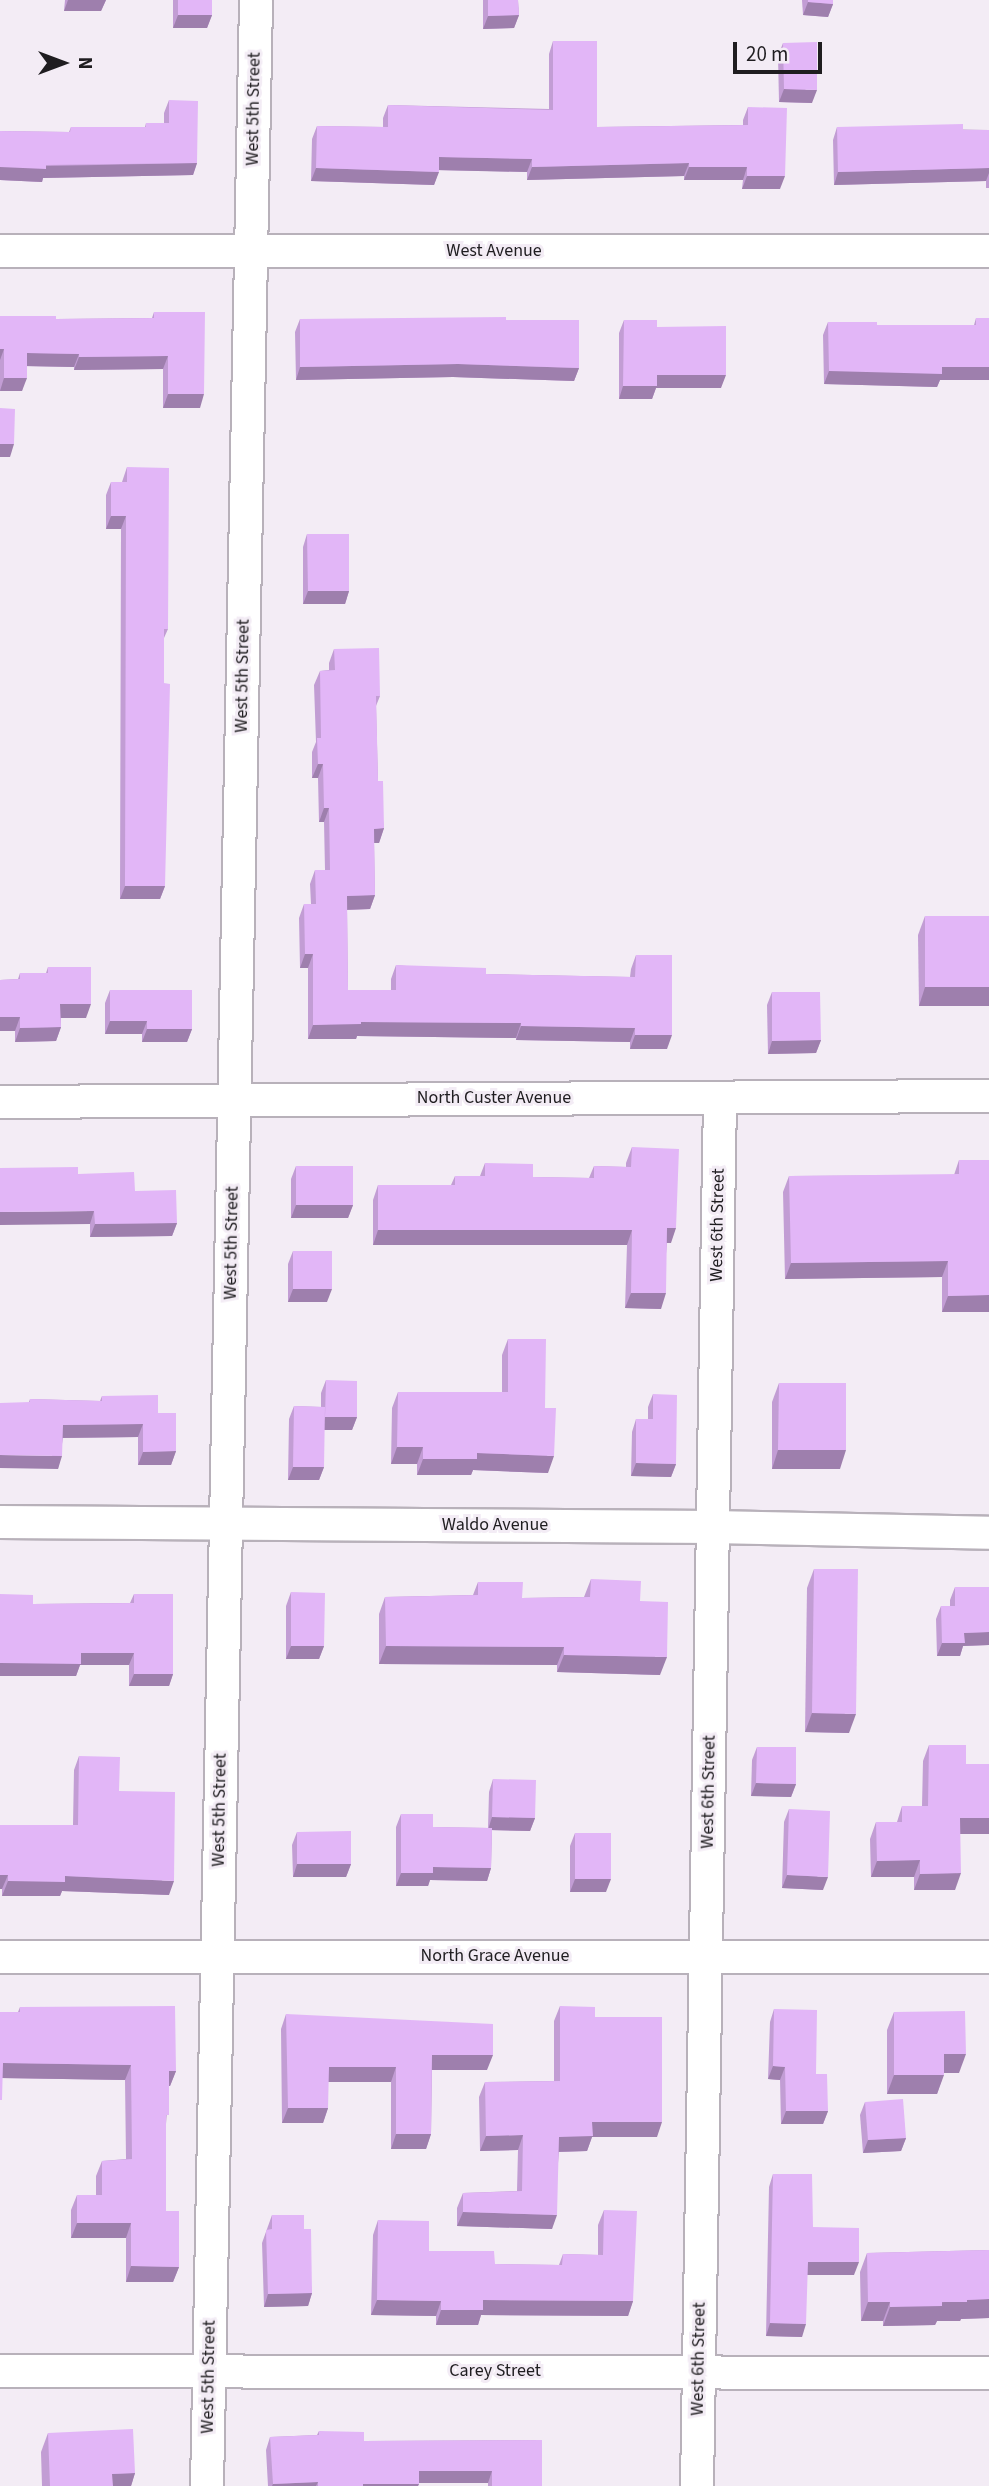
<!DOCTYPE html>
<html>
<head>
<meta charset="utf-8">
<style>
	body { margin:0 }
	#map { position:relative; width:989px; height:2486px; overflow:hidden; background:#f3ecf5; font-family:"Source Sans 3",sans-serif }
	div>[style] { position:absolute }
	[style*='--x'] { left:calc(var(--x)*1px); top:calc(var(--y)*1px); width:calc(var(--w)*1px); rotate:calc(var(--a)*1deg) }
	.roads { filter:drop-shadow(2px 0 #b8b1ba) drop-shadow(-2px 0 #b8b1ba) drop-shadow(0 2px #b8b1ba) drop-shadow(0 -2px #b8b1ba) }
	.minor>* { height:32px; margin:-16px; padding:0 16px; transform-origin:16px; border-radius:16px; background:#fff }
	.wall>* { inset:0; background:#c29dd4 }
	.shaded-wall>* { inset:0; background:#9e7fad }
	.building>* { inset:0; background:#e2b6f7 }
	span { translate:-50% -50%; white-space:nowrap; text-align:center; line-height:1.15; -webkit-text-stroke:6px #f3ecf5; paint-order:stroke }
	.street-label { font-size:18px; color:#1f1d20 }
	.north { position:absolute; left:28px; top:28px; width:70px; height:70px; -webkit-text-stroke:5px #f3ecf5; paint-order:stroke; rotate:90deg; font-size:19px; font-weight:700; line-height:28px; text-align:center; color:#1f1d20 }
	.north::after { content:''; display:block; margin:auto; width:24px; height:32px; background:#1f1d20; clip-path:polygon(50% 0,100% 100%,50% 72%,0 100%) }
	.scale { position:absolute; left:733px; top:42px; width:89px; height:32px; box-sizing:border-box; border:4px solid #1f1d20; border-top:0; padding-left:9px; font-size:21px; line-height:24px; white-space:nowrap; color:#1f1d20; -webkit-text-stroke:5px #f3ecf5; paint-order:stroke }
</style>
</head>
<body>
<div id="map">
	<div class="roads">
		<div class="minor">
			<i style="--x:0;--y:251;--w:989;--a:0"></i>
			<i style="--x:0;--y:1102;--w:989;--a:-0.35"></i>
			<i style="--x:0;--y:1522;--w:713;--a:0.4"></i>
			<i style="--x:713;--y:1527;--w:276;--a:1.2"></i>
			<i style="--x:0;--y:1957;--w:989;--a:0"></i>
			<i style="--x:0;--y:2371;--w:989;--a:0.12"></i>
			<i style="--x:207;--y:2486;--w:2486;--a:-88.87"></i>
			<i style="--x:697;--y:2486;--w:1388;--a:-89.05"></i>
		</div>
	</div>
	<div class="wall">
		<i style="clip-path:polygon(65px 0,106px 0,101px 11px,64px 11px)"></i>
		<i style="clip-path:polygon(173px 0,212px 0,212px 15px,207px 28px,173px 28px)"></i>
		<i style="clip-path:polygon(483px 0,518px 0,519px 15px,514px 28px,483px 29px)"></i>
		<i style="clip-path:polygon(802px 0,833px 0,833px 4px,828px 17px,803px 15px)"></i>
		<i style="clip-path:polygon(553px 41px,597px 127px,743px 125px,743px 120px,748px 107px,780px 189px,742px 189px,743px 180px,684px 180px,684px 176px,527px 180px,527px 172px,439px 170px,434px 185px,311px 181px,312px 139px,317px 126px,383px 127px,383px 118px,388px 105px,549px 109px,549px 54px)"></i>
		<i style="clip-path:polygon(783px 43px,812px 103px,779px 102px,778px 56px)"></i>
		<i style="clip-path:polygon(169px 100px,197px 163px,193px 175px,43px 178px,42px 182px,0 180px,0 131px,69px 132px,71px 127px,145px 127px,146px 123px,164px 123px,164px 113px)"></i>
		<i style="clip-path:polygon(837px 127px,989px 130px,989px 188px,986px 188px,986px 181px,834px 185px,833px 140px)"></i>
		<i style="clip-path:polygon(154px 312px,200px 408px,163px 408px,163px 369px,74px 370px,74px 367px,27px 366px,22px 391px,0 391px,0 316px,56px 319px,152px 318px)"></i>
		<i style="clip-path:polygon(976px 318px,989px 318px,940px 380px,937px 387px,824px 384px,823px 335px,828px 322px,877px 325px,974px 325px)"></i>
		<i style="clip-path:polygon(300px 319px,506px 320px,579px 368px,574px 381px,453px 377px,296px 380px,295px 332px)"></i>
		<i style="clip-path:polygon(624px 320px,657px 327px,721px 388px,656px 388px,652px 399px,619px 399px,619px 333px)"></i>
		<i style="clip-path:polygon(127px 467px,168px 629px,164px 638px,164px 683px,165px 886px,160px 899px,120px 899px,121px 529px,106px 529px,106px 495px,111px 482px,122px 482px)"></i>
		<i style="clip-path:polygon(307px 534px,349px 591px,345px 604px,303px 604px,303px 547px)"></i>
		<i style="clip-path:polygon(334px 649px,380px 696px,376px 706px,378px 781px,384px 828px,379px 843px,374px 843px,375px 895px,370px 909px,347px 910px,348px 990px,391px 990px,391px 979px,396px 965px,486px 974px,630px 977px,631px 969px,636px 955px,667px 1049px,630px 1049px,630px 1042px,516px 1040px,516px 1038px,357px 1036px,356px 1039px,308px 1039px,308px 968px,300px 968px,299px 918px,304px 904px,311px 904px,310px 884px,315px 870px,325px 870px,324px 822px,319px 822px,318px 778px,312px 778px,312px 752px,316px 742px,314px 685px,320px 671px,329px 670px,329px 663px)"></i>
		<i style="clip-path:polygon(925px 916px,989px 1006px,919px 1006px,918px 935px)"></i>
		<i style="clip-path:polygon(48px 967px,86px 1018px,61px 1018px,61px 1027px,56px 1041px,15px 1042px,15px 1031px,0 1031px,0 980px,18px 979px,20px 973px,46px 973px)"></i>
		<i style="clip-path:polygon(110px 990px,192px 1029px,187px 1042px,142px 1042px,142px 1034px,105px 1034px,105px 1003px)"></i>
		<i style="clip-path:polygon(772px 992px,821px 1040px,816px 1053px,768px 1054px,767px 1005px)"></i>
		<i style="clip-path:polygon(632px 1147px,671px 1243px,667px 1243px,661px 1309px,625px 1308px,627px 1245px,373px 1245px,373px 1200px,378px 1185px,451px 1185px,455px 1176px,480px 1176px,485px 1163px,533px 1177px,589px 1178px,594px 1166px,626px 1167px,626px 1163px)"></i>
		<i style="clip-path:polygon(959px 1160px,989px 1160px,989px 1312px,942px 1312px,942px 1277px,785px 1279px,783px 1192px,789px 1176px,954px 1175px)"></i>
		<i style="clip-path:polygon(296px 1166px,353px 1205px,348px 1218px,291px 1218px,291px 1179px)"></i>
		<i style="clip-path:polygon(78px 1174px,135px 1191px,177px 1223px,172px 1236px,90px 1237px,90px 1224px)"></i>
		<i style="clip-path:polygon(293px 1251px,327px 1302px,288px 1302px,288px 1264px)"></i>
		<i style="clip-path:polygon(508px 1339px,545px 1408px,548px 1473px,473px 1470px,471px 1475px,417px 1475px,417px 1464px,391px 1464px,392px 1408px,398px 1392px,502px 1392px,502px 1355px)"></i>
		<i style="clip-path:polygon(326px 1380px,357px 1417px,352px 1430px,324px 1430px,324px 1467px,319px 1480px,288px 1480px,289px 1419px,294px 1406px,321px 1407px,321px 1393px)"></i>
		<i style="clip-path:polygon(779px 1383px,840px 1469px,772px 1469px,772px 1402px)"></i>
		<i style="clip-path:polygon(653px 1394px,676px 1464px,671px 1477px,631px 1476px,632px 1432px,636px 1419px,648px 1419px,648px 1407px)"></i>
		<i style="clip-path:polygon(102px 1396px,158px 1413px,176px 1451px,171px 1465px,138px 1465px,138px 1437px,63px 1438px,58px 1469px,29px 1402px,30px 1399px,100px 1401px)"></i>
		<i style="clip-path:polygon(814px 1569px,849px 1733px,805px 1732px,807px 1588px)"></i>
		<i style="clip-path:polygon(591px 1579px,640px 1601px,660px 1675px,557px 1672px,557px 1665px,379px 1664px,379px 1614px,385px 1597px,473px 1595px,478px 1582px,522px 1598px,584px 1597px)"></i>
		<i style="clip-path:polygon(955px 1587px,989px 1587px,989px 1645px,963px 1646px,960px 1656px,937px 1656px,936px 1619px,941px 1606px,950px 1606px,950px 1600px)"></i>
		<i style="clip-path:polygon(291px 1592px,324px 1646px,319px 1659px,286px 1659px,286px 1606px)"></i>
		<i style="clip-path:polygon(134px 1594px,173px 1674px,169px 1686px,129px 1686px,129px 1665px,80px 1665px,76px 1676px,33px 1604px,130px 1603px)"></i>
		<i style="clip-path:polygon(929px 1745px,966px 1764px,989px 1834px,960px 1834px,955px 1890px,914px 1890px,914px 1877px,871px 1877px,870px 1839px,876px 1822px,897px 1822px,902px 1806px,922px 1806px,923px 1761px)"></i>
		<i style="clip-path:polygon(757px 1747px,796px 1784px,791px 1797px,751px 1796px,752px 1760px)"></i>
		<i style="clip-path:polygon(79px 1756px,119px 1791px,169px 1895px,62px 1891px,60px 1896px,2px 1896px,2px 1889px,0 1889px,0 1825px,73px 1825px,74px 1770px)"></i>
		<i style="clip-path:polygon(493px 1779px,535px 1818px,530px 1831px,492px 1830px,491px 1868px,487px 1881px,430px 1880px,428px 1886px,396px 1886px,396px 1827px,401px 1814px,433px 1827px,488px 1828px,489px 1792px)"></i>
		<i style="clip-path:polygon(789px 1809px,823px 1890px,782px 1888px,784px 1822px)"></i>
		<i style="clip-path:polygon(297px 1832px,351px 1864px,346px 1877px,293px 1877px,292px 1845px)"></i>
		<i style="clip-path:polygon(575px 1833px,606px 1892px,570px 1892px,570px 1846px)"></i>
		<i style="clip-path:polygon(560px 2006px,595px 2017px,657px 2137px,592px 2137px,587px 2151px,559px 2152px,552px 2229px,457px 2226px,457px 2208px,463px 2193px,517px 2191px,518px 2150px,480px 2151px,479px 2097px,485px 2082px,554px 2081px,554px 2021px)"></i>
		<i style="clip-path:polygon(20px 2007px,176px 2071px,170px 2086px,169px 2086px,166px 2124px,166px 2211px,179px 2267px,173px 2282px,126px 2282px,126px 2238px,71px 2238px,71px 2210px,77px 2195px,96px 2195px,96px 2176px,102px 2161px,126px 2159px,125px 2080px,2px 2078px,0 2012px,18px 2012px)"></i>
		<i style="clip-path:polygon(774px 2009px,816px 2074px,828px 2111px,823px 2124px,781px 2124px,780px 2080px,768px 2079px,770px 2022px)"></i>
		<i style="clip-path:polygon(894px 2012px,959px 2073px,944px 2073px,937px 2094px,887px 2094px,887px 2030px)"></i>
		<i style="clip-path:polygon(286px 2014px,487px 2070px,432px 2070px,431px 2134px,426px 2149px,391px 2149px,391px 2082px,328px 2082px,328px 2108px,323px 2123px,282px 2123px,281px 2029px)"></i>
		<i style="clip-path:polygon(865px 2102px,906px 2138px,901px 2151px,863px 2153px,860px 2115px)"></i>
		<i style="clip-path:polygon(773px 2174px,813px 2227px,854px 2275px,807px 2275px,802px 2337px,766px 2336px,769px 2187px)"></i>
		<i style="clip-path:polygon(604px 2210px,633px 2301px,628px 2316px,481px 2315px,478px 2325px,436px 2325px,436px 2316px,371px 2315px,373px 2235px,378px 2220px,429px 2251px,495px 2264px,559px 2265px,563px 2254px,598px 2255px,598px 2225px)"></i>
		<i style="clip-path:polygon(272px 2215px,304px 2229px,312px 2293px,308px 2306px,264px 2307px,262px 2243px)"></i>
		<i style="clip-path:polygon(989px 2250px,989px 2318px,961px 2319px,960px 2321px,937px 2321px,935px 2325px,883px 2326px,883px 2321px,861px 2321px,860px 2272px,867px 2253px)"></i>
		<i style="clip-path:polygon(319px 2431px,364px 2441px,542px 2440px,542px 2486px,488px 2486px,488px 2483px,419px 2483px,418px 2486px,268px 2486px,266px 2450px,270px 2437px,317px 2435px)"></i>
		<i style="clip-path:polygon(48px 2433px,135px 2473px,131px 2486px,42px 2486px,41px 2452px)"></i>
	</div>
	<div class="shaded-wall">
		<i style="clip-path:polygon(68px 0,106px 0,101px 11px,64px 11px)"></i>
		<i style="clip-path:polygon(808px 2px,833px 4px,828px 17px,803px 15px)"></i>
		<i style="clip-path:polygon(178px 15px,212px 15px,207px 28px,173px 28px)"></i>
		<i style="clip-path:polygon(519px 15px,514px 28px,483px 29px,488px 16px)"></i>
		<i style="clip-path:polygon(784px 89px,817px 90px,812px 103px,779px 102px)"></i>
		<i style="clip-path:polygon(439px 157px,532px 159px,527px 172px,434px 170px)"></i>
		<i style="clip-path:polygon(197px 163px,193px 175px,43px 178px,42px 182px,0 180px,0 167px)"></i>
		<i style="clip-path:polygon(689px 163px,684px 176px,527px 180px,532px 167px)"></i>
		<i style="clip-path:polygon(689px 167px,747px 167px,743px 180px,684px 180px)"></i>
		<i style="clip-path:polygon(316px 168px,439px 172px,434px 185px,311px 181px)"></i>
		<i style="clip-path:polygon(989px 168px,989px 173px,986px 181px,834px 185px,838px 172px)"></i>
		<i style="clip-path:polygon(747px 176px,785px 176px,780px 189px,742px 189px)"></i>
		<i style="clip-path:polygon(0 349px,4px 349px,0 360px)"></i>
		<i style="clip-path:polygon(27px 353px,79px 354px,74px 367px,22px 366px)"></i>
		<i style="clip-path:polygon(168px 356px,163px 369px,74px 370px,79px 357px)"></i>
		<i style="clip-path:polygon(458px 364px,579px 368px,574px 381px,453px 377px,296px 380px,300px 367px)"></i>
		<i style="clip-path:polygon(942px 367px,989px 367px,989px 380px,940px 380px,937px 387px,824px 384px,829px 371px)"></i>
		<i style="clip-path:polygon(657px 375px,726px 375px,721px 388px,656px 388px,652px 399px,619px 399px,623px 386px)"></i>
		<i style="clip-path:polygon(4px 378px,27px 378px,22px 391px,0 391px)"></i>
		<i style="clip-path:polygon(168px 394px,204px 394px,200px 408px,163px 408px)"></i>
		<i style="clip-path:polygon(0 444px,14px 444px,10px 457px,0 457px)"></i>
		<i style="clip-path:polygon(111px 516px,126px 516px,121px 529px,106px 529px)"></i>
		<i style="clip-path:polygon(308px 591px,349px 591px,345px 604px,303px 604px)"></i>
		<i style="clip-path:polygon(318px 764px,323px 764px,318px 778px,312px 778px)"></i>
		<i style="clip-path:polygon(324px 808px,329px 808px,324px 822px,319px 822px)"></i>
		<i style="clip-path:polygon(384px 828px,379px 843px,369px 843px,374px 829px)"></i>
		<i style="clip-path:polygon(125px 886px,165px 886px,160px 899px,120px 899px)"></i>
		<i style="clip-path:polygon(375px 895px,370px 909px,341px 910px,347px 896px)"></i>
		<i style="clip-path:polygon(305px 954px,313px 954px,308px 968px,300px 968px)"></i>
		<i style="clip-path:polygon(925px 987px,989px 987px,989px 1006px,919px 1006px)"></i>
		<i style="clip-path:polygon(60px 1004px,91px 1004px,86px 1018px,55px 1018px)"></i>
		<i style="clip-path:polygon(0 1017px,20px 1017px,15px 1031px,0 1031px)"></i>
		<i style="clip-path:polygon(110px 1021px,147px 1021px,142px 1034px,105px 1034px)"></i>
		<i style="clip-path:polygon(361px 1022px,521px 1023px,516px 1038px,357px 1036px,356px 1039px,308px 1039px,313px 1025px)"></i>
		<i style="clip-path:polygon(521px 1026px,635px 1028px,630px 1042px,516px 1040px)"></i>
		<i style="clip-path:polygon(61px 1027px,56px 1041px,15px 1042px,20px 1028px)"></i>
		<i style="clip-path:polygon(147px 1029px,192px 1029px,187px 1042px,142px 1042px)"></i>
		<i style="clip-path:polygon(635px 1035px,672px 1035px,667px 1049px,630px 1049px)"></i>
		<i style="clip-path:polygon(821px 1040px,816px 1053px,768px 1054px,772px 1041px)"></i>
		<i style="clip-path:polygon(296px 1205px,353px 1205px,348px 1218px,291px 1218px)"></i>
		<i style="clip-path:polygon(94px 1211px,90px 1224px,0 1225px,0 1212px)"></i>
		<i style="clip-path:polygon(177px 1223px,172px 1236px,90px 1237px,95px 1224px)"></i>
		<i style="clip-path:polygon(667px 1228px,676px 1228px,671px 1243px,662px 1243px)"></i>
		<i style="clip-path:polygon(378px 1230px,632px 1230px,627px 1245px,373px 1245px)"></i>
		<i style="clip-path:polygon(948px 1261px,942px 1277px,785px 1279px,791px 1263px)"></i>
		<i style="clip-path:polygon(293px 1289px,332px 1289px,327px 1302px,288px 1302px)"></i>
		<i style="clip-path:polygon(631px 1293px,666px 1293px,661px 1309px,625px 1308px)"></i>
		<i style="clip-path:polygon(989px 1295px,989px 1312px,942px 1312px,948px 1296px)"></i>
		<i style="clip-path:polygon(325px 1417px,357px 1417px,352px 1430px,320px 1430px)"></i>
		<i style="clip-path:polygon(143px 1424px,138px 1437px,58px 1438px,63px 1425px)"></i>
		<i style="clip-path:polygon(397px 1447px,423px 1447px,417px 1464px,391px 1464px)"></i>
		<i style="clip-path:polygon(778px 1450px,846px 1450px,840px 1469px,772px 1469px)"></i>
		<i style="clip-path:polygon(176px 1451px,171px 1465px,138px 1465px,143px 1452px)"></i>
		<i style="clip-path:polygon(477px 1453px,554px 1456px,548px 1473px,473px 1470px,471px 1475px,417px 1475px,423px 1459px)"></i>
		<i style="clip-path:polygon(0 1455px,62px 1456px,58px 1469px,0 1468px)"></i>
		<i style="clip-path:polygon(636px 1463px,676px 1464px,671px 1477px,631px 1476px)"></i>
		<i style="clip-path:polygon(293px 1467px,324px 1467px,319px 1480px,288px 1480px)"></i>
		<i style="clip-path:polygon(989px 1632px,989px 1645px,963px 1646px,960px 1656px,937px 1656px,942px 1643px,964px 1633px)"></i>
		<i style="clip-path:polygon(291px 1646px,324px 1646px,319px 1659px,286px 1659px)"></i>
		<i style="clip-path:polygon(386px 1646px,564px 1647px,557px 1665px,379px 1664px)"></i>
		<i style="clip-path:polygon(81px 1653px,134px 1653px,129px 1665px,80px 1665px,76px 1676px,0 1676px,0 1663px)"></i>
		<i style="clip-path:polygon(564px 1655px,667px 1657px,660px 1675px,557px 1672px)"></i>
		<i style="clip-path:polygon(134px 1674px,173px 1674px,169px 1686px,129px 1686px)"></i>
		<i style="clip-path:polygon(812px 1713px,856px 1714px,849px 1733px,805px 1732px)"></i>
		<i style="clip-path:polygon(756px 1783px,796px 1784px,791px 1797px,751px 1796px)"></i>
		<i style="clip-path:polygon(492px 1817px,535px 1818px,530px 1831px,488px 1830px)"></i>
		<i style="clip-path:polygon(960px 1818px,989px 1818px,989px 1834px,954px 1834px)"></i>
		<i style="clip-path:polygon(920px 1860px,914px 1877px,871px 1877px,877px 1861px)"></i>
		<i style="clip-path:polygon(297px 1864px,351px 1864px,346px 1877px,293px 1877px)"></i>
		<i style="clip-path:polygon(433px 1867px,491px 1868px,487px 1881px,430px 1880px,428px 1886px,396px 1886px,401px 1873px)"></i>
		<i style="clip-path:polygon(961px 1873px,955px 1890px,914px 1890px,920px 1874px)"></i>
		<i style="clip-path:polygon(0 1875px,8px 1875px,2px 1889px,0 1889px)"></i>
		<i style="clip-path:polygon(787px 1875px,828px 1877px,823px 1890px,782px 1888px)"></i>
		<i style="clip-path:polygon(65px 1876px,174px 1881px,169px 1895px,62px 1891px,60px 1896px,2px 1896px,8px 1881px)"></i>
		<i style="clip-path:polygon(575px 1879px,611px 1879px,606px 1892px,570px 1892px)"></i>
		<i style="clip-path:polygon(944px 2054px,966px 2054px,959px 2073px,937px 2073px)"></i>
		<i style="clip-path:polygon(432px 2055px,493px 2055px,487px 2070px,427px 2070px)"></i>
		<i style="clip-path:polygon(3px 2063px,131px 2065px,125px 2080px,0 2078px)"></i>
		<i style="clip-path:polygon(773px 2066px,785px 2067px,780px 2080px,768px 2079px)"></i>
		<i style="clip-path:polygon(329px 2067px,396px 2067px,391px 2082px,323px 2082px)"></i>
		<i style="clip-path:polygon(169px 2071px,176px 2071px,170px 2086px,163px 2086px)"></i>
		<i style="clip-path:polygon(894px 2075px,944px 2075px,937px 2094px,887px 2094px)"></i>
		<i style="clip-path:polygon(288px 2108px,328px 2108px,323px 2123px,282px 2123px)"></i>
		<i style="clip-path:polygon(786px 2111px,828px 2111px,823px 2124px,781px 2124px)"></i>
		<i style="clip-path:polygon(592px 2122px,662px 2122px,657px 2137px,592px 2137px,587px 2151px,554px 2152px,559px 2137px)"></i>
		<i style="clip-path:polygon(396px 2134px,431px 2134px,426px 2149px,391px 2149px)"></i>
		<i style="clip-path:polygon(523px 2135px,518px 2150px,480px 2151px,486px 2136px)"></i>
		<i style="clip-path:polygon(906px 2138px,901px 2151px,863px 2153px,868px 2140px)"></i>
		<i style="clip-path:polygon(463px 2212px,557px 2215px,552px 2229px,457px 2226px)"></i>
		<i style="clip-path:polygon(77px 2223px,131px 2223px,126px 2238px,71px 2238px)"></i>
		<i style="clip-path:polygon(808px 2262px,859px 2262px,854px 2275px,803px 2275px)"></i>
		<i style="clip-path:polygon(131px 2266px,179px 2267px,173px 2282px,126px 2282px)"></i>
		<i style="clip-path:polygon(312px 2293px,308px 2306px,264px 2307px,268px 2294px)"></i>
		<i style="clip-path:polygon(989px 2299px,989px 2318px,961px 2319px,960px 2321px,937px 2321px,935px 2325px,883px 2326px,890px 2307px,967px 2300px)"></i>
		<i style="clip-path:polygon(377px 2300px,441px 2301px,436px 2316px,371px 2315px)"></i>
		<i style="clip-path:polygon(483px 2300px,633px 2301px,628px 2316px,481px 2315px,478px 2325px,436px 2325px,441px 2310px)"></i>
		<i style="clip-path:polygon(868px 2302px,890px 2302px,883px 2321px,861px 2321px)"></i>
		<i style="clip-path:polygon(770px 2323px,806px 2324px,802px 2337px,766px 2336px)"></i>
		<i style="clip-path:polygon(419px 2471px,492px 2471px,488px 2483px,415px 2483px)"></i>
		<i style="clip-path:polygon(135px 2473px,131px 2486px,108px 2486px,112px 2474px)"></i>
		<i style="clip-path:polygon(318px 2482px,316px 2486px,272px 2486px,273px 2484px)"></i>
		<i style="clip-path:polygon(363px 2484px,419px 2484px,418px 2486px,362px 2486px)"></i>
	</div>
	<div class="building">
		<i style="clip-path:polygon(178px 0,212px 0,212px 15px,178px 15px)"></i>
		<i style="clip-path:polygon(488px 0,518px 0,519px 15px,488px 16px)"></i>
		<i style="clip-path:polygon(808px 0,833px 0,833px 4px,808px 2px)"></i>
		<i style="clip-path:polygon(553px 41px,597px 41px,597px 127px,748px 125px,748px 107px,787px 108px,785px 176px,747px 176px,747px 167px,689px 167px,689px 163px,532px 167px,532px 159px,439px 157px,439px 172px,316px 168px,317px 126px,388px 127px,388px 105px,553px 110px)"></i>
		<i style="clip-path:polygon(817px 42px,817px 90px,784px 89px,783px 43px)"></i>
		<i style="clip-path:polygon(169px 100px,198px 101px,197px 163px,46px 165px,46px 169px,0 167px,0 131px,70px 132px,71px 127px,146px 127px,146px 123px,169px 123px)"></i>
		<i style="clip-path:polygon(963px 124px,963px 130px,989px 130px,989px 168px,838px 172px,837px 127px)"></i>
		<i style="clip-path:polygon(154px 312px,205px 312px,204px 394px,168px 394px,168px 356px,79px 357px,79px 354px,27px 353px,27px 378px,4px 378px,4px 349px,0 349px,0 316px,56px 316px,56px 319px,154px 318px)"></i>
		<i style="clip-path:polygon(506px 317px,506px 320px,579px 320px,579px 368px,458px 364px,300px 367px,300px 319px)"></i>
		<i style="clip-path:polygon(976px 318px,989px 318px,989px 367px,942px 367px,942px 374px,829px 371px,828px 322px,877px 322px,877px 325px,976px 325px)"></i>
		<i style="clip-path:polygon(624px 320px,657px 320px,657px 327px,726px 326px,726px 375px,657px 375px,657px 386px,623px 386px)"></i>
		<i style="clip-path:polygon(0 408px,15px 409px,14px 444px,0 444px)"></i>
		<i style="clip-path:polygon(127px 467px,169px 468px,168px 629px,164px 629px,164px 683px,170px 684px,165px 886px,125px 886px,126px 516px,111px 516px,111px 482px,127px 482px)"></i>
		<i style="clip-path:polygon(307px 534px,349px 534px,349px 591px,308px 591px)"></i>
		<i style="clip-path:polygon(379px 648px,380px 696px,376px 696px,378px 781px,383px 781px,384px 828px,374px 829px,375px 895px,347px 896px,348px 990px,396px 990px,396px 965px,486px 968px,486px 974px,635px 977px,636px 955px,672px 955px,672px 1035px,635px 1035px,635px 1028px,521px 1026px,521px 1023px,361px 1022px,361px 1024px,313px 1025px,313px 954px,305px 954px,304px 904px,316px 904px,315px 870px,330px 870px,329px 808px,324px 808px,323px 764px,318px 764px,317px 738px,321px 738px,320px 671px,335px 670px,334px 649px)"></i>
		<i style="clip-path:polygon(925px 916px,989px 916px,989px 987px,925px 987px)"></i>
		<i style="clip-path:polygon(48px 967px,91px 967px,91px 1004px,60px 1004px,61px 1027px,20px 1028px,20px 1017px,0 1017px,0 980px,20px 979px,20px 973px,48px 973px)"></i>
		<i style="clip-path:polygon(110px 990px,192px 990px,192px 1029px,147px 1029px,147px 1021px,110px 1021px)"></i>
		<i style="clip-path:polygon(772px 992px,820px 992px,821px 1040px,772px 1041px)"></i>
		<i style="clip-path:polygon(632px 1147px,679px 1149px,676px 1228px,667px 1228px,666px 1293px,631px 1293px,632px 1230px,378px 1230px,378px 1185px,455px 1185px,455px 1176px,485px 1176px,485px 1163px,533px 1164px,533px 1177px,594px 1178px,594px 1166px,631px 1167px)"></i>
		<i style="clip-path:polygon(959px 1160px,989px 1160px,989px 1295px,948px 1296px,948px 1261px,791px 1263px,789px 1176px,959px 1174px)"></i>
		<i style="clip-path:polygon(296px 1166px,353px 1166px,353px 1205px,296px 1205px)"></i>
		<i style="clip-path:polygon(78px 1167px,78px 1174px,134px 1172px,135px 1191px,176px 1190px,177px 1223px,95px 1224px,94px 1211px,0 1212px,0 1168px)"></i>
		<i style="clip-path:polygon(293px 1251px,332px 1251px,332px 1289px,293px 1289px)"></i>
		<i style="clip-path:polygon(508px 1339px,546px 1339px,545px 1408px,556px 1408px,554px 1456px,477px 1453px,477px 1459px,423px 1459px,423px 1447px,397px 1447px,398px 1392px,508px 1392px)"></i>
		<i style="clip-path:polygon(326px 1380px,357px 1381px,357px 1417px,325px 1417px)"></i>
		<i style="clip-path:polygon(779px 1383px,846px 1383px,846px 1450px,778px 1450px)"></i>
		<i style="clip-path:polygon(653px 1394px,677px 1395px,676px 1464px,636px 1463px,636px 1419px,653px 1419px)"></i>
		<i style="clip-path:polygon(158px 1395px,158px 1413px,176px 1413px,176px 1451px,143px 1452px,143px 1424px,63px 1425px,62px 1456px,0 1455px,0 1403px,30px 1402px,30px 1399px,102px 1401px,102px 1396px)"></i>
		<i style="clip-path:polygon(294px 1406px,325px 1407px,324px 1467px,293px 1467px)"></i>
		<i style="clip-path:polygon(814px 1569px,858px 1569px,856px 1714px,812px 1713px)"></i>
		<i style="clip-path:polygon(591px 1579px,641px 1581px,640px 1601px,668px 1602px,667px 1657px,564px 1655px,564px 1647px,386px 1646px,385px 1597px,478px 1595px,478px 1582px,523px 1582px,522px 1598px,590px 1597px)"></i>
		<i style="clip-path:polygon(955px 1587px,989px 1587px,989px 1632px,964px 1633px,965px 1643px,942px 1643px,941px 1606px,955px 1606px)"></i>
		<i style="clip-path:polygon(291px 1592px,325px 1593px,324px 1646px,291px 1646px)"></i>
		<i style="clip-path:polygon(0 1594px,33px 1595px,33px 1604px,134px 1603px,134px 1594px,173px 1594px,173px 1674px,134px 1674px,134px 1653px,81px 1653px,81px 1664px,0 1663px)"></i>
		<i style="clip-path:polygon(929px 1745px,966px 1745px,966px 1764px,989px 1764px,989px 1818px,960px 1818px,961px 1873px,920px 1874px,920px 1860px,877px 1861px,876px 1822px,902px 1822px,902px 1806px,928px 1806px)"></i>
		<i style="clip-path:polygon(757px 1747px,796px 1747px,796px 1784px,756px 1783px)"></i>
		<i style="clip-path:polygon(79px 1756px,120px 1757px,119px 1791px,175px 1792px,174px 1881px,65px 1876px,65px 1882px,8px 1881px,8px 1875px,0 1875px,0 1825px,78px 1825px)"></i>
		<i style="clip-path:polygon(493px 1779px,536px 1780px,535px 1818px,492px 1817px)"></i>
		<i style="clip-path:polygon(789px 1809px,830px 1811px,828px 1877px,787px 1875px)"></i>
		<i style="clip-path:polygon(401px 1814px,433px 1814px,433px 1827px,492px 1828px,491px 1868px,433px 1867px,433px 1873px,401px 1873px)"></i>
		<i style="clip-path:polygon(351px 1831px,351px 1864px,297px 1864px,297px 1832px)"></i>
		<i style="clip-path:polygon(575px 1833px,611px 1833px,611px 1879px,575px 1879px)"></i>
		<i style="clip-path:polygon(175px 2006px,176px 2071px,169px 2071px,169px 2115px,166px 2115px,166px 2211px,179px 2211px,179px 2267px,131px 2266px,131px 2223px,77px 2223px,77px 2195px,102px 2195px,102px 2161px,132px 2159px,131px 2065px,3px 2063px,2px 2100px,0 2100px,0 2012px,20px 2012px,20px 2007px)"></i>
		<i style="clip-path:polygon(560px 2006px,595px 2007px,595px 2017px,662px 2017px,662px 2122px,592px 2122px,593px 2136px,559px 2137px,557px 2215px,463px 2212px,463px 2193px,522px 2191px,523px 2135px,486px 2136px,485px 2082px,560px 2081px)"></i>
		<i style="clip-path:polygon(774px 2009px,817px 2010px,816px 2074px,827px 2074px,828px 2111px,786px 2111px,785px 2067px,773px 2066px)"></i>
		<i style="clip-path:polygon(965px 2011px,966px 2054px,944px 2054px,944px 2075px,894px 2075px,894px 2012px)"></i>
		<i style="clip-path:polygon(286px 2014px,493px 2024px,493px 2055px,432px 2055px,431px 2134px,396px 2134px,396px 2067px,329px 2067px,328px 2108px,288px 2108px)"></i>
		<i style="clip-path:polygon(903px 2099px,906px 2138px,868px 2140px,865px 2102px)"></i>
		<i style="clip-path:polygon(773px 2174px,812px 2174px,813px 2227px,859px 2228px,859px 2262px,808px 2262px,806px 2324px,770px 2323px)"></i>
		<i style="clip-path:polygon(604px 2210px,637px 2211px,633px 2301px,483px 2300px,483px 2310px,441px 2310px,441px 2301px,377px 2300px,378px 2220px,429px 2221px,429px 2251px,494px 2251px,495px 2264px,562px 2265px,563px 2254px,603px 2255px)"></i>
		<i style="clip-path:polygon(272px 2215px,304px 2215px,304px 2229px,311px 2229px,312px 2293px,268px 2294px,266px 2230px,272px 2229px)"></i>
		<i style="clip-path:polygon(989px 2250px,989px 2299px,967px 2300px,967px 2302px,942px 2302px,942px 2306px,890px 2307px,890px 2302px,868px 2302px,867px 2253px)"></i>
		<i style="clip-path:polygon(133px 2429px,135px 2473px,112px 2474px,113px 2486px,50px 2486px,48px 2433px)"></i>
		<i style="clip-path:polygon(319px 2431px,364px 2432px,364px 2441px,542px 2440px,542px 2486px,492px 2486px,492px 2471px,419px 2471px,419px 2484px,363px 2484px,363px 2486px,318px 2486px,318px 2482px,273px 2484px,270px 2437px,319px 2435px)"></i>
	</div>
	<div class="street-label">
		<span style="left:254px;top:109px;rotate:-89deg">West 5th Street</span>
		<span style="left:494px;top:251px">West Avenue</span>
		<span style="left:243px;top:676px;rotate:-89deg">West 5th Street</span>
		<span style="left:494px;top:1098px">North Custer Avenue</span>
		<span style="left:718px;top:1225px;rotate:-89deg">West 6th Street</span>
		<span style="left:232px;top:1243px;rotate:-89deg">West 5th Street</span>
		<span style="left:495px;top:1525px">Waldo Avenue</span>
		<span style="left:709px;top:1792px;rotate:-89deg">West 6th Street</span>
		<span style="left:220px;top:1810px;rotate:-89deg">West 5th Street</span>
		<span style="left:495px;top:1956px">North Grace Avenue</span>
		<span style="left:699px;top:2359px;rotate:-89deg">West 6th Street</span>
		<span style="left:495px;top:2371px">Carey Street</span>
		<span style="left:209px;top:2377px;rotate:-89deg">West 5th Street</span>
	</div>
	<div class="north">N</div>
	<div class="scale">20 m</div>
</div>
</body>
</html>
